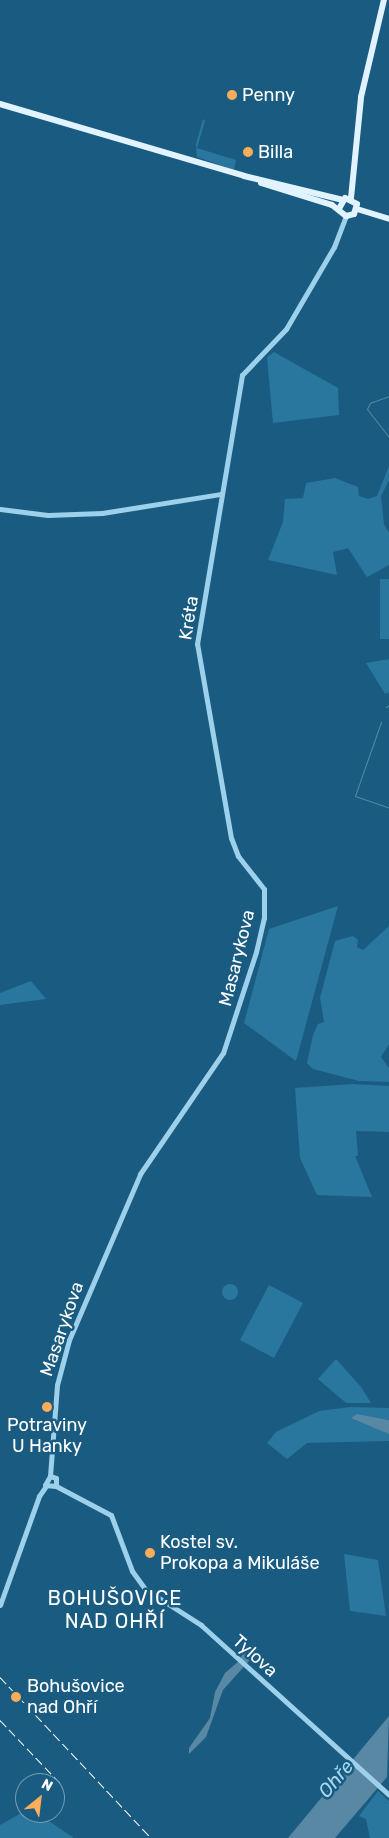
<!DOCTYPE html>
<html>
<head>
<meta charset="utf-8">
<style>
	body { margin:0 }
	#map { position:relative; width:389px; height:1838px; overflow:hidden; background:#1a5c81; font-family:Rubik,sans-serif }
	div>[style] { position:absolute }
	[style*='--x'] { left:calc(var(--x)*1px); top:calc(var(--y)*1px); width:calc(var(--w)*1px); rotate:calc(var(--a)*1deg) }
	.green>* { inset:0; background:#29769e }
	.round { border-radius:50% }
	.water>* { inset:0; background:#5888a4 }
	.stream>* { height:1px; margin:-0.5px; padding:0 0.5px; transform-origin:0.5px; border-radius:0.5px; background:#5888a4 }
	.minor>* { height:5px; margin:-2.5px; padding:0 2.5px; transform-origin:2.5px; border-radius:2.5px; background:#9dd0ea }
	.major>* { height:6px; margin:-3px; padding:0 3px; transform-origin:3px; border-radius:3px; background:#e1f3ff }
	.rail>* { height:1px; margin-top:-0.5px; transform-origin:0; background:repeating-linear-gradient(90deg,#fff 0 9px,transparent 0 13px) }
	.dots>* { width:14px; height:14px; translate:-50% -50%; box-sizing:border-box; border:2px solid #1a5c81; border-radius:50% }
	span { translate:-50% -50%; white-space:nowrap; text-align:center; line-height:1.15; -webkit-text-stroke:5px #1a5c81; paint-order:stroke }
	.poi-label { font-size:18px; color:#fff }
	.left { translate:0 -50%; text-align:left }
	.street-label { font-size:18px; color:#fff }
	.water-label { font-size:19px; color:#a9d9f2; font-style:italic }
	.quarter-label { font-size:20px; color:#fff; letter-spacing:1px }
	.north { position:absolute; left:15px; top:1773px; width:50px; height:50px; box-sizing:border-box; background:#1a5c81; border:1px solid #769db3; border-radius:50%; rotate:29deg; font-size:14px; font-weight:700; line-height:20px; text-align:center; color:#fff }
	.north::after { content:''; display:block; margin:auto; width:18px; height:22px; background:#fdac59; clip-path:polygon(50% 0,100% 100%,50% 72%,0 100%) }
</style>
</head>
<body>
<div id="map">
	<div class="green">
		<i style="clip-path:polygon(203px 119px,205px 121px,197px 148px,236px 160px,234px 170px,197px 157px,196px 144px)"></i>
		<i style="clip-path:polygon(274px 352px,338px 388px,339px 415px,273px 423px,267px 357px)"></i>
		<i style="clip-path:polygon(389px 466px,389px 480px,381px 496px,384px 524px,389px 533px,389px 565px,367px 577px,348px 548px,333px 552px,337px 575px,268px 560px,283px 522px,285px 499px,303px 498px,306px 483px,335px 478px,358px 487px,359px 496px,368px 499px,377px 496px)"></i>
		<i style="clip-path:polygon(380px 579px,389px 579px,389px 639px,380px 639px)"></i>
		<i style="clip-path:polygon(389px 659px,389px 692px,385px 694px,366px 663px)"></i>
		<i style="clip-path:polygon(338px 906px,296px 1061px,244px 1023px,269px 929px)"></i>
		<i style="clip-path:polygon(389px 926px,389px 1044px,381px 1057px,389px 1068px,389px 1082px,359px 1081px,313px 1069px,307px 1063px,313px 1035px,318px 1024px,324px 1022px,320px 998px,335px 941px,353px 936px,358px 940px,357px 947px,363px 950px)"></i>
		<i style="clip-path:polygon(31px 981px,46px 999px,0 1005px,0 993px)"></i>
		<i style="clip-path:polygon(353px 1084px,389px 1086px,389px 1132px,356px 1131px,358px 1156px,355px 1156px,372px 1197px,317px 1195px,300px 1158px,295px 1088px)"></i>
		<i class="round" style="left:222px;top:1284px;width:16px;height:16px"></i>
		<i style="clip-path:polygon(269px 1285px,303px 1303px,274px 1358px,240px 1340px)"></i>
		<i style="clip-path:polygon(336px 1359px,361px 1387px,371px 1403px,346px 1403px,318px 1379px)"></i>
		<i style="clip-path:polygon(350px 1407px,389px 1408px,389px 1420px,357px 1414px,389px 1434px,389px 1441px,307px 1443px,287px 1459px,267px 1443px,276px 1432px,319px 1411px)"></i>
		<i style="clip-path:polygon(344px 1554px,378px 1560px,386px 1616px,350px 1611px)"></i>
		<i style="clip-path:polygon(378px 1791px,389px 1801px,389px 1838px,370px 1838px,366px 1819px,359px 1816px)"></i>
		<i style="clip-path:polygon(25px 1811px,37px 1813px,74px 1838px,0 1838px,0 1825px)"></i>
	</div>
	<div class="water">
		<i style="clip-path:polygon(357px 1414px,389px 1420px,389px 1434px,351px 1418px)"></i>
		<i style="clip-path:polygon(253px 1645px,255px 1649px,249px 1661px,223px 1690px,206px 1737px,189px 1754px,189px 1748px,210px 1718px,215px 1692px,225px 1673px,239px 1661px,246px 1647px)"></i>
		<i style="clip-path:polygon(389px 1716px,387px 1777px,335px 1838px,288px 1838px)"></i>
	</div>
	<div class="stream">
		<i style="--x:389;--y:396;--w:20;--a:160"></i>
		<i style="--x:370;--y:403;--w:7;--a:117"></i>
		<i style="--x:367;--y:409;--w:36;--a:52"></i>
		<i style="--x:386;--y:707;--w:4;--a:-34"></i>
		<i style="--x:381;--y:722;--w:78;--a:109.4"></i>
		<i style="--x:355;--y:796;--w:36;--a:19"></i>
	</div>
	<div class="minor">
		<i style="--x:0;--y:509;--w:48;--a:7.1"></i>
		<i style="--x:48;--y:515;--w:54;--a:-2.1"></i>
		<i style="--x:102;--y:513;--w:121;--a:-9.1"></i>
		<i style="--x:50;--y:1476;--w:91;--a:-85.6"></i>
		<i style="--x:57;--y:1385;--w:47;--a:-75.1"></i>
		<i style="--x:69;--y:1340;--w:181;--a:-66.8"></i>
		<i style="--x:140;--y:1174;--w:147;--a:-55.6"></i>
		<i style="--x:223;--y:1053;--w:106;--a:-71.9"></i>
		<i style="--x:256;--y:952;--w:35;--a:-77"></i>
		<i style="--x:264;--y:918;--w:29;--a:-90"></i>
		<i style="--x:264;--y:889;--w:42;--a:-128.2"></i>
		<i style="--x:238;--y:856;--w:19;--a:-111"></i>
		<i style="--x:231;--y:838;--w:197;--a:-99.9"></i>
		<i style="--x:197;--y:644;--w:273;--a:-80.5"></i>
		<i style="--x:242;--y:375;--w:64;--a:-46.3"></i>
		<i style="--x:286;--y:329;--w:95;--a:-59.7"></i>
		<i style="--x:334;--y:247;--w:33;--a:-69"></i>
		<i style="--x:50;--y:1476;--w:10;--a:119"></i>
		<i style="--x:45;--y:1485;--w:11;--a:5"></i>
		<i style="--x:50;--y:1476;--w:6;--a:18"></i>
		<i style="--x:56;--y:1478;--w:8;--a:90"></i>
		<i style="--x:56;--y:1486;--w:62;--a:27.8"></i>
		<i style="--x:111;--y:1515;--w:60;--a:69.4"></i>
		<i style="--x:132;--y:1571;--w:22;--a:54"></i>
		<i style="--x:145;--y:1589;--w:67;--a:32.7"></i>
		<i style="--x:201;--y:1625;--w:253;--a:42.1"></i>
		<i style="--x:0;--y:1605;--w:116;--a:-70.3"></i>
		<i style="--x:39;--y:1496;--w:12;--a:-55"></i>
	</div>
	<div class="major">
		<i style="--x:0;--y:104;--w:254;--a:16.4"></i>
		<i style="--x:244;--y:176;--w:102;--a:13.6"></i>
		<i style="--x:261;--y:183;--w:74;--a:17.2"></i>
		<i style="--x:332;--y:205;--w:18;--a:38"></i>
		<i style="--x:346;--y:216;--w:8;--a:-14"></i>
		<i style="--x:354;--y:214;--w:10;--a:-73"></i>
		<i style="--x:357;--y:204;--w:13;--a:-153"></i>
		<i style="--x:345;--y:198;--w:13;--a:119"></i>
		<i style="--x:351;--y:198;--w:101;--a:-84.3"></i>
		<i style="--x:361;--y:97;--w:100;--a:-76.7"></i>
		<i style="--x:357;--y:209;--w:34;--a:17"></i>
	</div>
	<div class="rail">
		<i style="--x:0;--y:1677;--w:221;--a:46.8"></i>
		<i style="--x:0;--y:1720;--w:90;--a:46.4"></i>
	</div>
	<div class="dots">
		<i style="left:232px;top:95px;background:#fdac59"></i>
		<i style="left:248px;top:152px;background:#fdac59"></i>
		<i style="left:47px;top:1407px;background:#fdac59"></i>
		<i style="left:150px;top:1553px;background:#fdac59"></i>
		<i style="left:16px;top:1697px;background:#fdac59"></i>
	</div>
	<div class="poi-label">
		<span class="left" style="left:242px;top:95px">Penny</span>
		<span class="left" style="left:258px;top:152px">Billa</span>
		<span style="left:47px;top:1436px">Potraviny<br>U Hanky</span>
		<span class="left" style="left:160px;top:1553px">Kostel sv.<br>Prokopa a Mikuláše</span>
		<span class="left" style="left:27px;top:1697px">Bohušovice<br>nad Ohří</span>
	</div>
	<div class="street-label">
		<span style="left:189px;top:618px;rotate:-81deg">Kréta</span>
		<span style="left:237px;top:958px;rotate:-76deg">Masarykova</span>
		<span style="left:62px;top:1329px;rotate:-71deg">Masarykova</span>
		<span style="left:255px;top:1656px;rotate:42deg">Tylova</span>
	</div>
	<div class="water-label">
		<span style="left:336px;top:1779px;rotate:-50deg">Ohře</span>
	</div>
	<div class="quarter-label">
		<span style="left:115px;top:1610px">BOHUŠOVICE<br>NAD OHŘÍ</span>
	</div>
	<div class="north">N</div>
</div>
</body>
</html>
